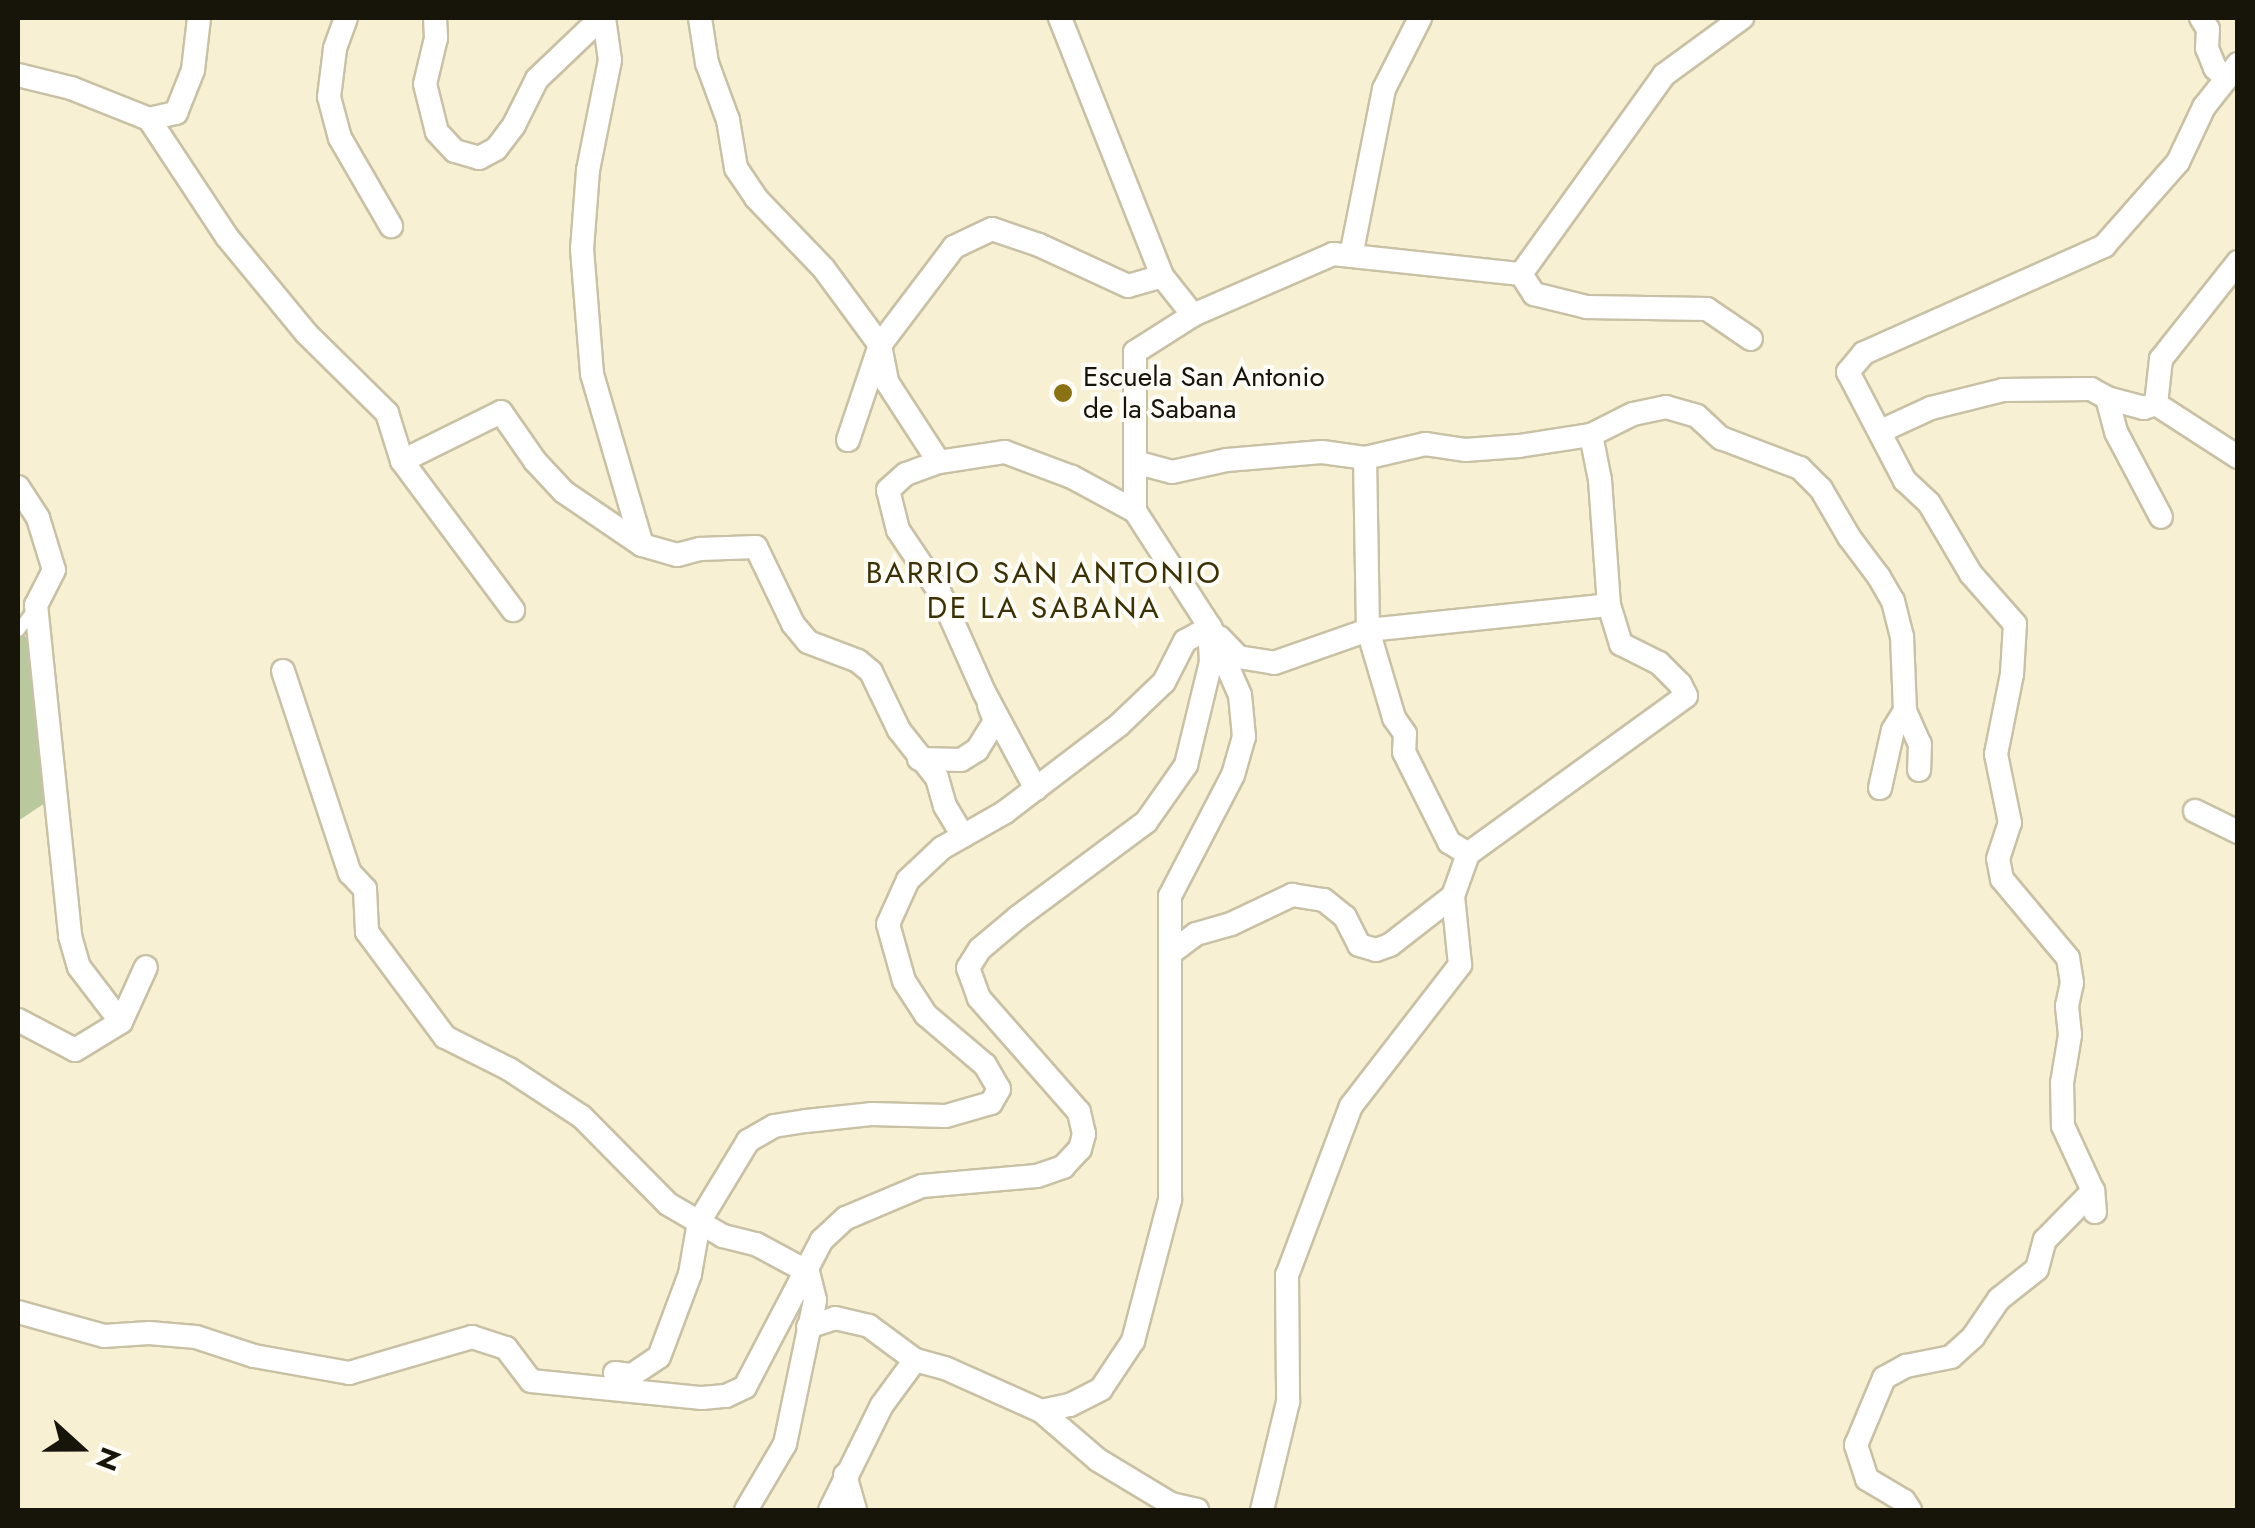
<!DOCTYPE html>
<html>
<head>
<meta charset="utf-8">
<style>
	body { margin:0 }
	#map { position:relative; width:2255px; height:1528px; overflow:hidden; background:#f8f0d3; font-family:Jost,sans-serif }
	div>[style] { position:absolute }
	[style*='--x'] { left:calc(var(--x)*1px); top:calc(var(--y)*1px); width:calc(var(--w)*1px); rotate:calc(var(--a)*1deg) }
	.green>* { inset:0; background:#b9c99d }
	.roads { filter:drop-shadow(2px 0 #c9c1a5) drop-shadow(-2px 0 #c9c1a5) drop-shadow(0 2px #c9c1a5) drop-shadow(0 -2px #c9c1a5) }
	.service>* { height:11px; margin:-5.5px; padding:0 5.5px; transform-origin:5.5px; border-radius:5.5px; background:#fff }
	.minor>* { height:22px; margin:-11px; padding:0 11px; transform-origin:11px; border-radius:11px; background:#fff }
	.dots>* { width:28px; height:28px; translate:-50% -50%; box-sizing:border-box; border:5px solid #fffdf7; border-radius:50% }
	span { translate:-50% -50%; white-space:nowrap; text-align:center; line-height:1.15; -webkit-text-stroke:8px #fffdf7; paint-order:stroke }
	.poi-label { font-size:28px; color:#17140a }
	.left { translate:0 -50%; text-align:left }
	.neighbourhood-label { font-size:30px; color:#3c3005; letter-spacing:2.5px }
	.frame { position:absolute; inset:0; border:20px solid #17140a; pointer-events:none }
	.north { position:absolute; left:30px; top:1398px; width:100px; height:100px; -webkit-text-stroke:8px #fffdf7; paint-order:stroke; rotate:111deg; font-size:28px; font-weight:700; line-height:40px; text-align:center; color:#17140a }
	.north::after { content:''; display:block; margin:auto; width:35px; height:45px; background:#17140a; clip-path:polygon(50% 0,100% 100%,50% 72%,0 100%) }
</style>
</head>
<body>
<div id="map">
	<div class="green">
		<i style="clip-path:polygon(18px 629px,29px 640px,48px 801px,18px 821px)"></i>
	</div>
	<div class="roads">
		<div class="service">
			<i style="--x:18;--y:630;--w:26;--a:-54"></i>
		</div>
		<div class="minor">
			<i style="--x:346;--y:18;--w:33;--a:110"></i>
			<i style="--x:335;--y:49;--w:48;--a:97.1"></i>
			<i style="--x:329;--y:97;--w:42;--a:75"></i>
			<i style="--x:340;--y:138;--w:102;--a:59.9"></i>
			<i style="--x:435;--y:18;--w:20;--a:87"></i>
			<i style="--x:436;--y:38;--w:47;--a:103.4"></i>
			<i style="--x:425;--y:84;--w:49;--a:76"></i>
			<i style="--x:437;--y:132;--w:26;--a:47"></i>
			<i style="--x:455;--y:151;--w:25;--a:16"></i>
			<i style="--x:479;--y:158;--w:19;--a:-28"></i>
			<i style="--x:496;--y:149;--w:30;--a:-53"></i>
			<i style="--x:514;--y:125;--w:51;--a:-63.4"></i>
			<i style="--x:537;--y:79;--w:88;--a:-43.6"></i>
			<i style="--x:604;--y:18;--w:42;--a:81.9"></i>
			<i style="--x:610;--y:60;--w:112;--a:101.3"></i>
			<i style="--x:588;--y:170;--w:79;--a:94.3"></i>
			<i style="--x:582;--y:249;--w:125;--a:85.4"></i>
			<i style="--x:592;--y:374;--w:178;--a:73.7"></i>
			<i style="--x:700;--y:18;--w:46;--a:81.2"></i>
			<i style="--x:707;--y:63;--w:61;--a:69.8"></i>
			<i style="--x:728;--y:120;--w:49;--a:80.5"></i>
			<i style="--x:736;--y:168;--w:36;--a:56"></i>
			<i style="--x:756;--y:198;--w:98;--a:46.2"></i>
			<i style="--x:824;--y:269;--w:94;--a:53.6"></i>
			<i style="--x:880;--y:345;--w:38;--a:79"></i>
			<i style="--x:887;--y:382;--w:95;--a:57"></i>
			<i style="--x:1060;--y:18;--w:277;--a:68.4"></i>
			<i style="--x:1162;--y:276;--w:50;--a:51.5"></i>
			<i style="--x:2201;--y:18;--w:13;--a:58"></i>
			<i style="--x:2208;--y:29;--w:19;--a:93"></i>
			<i style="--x:2207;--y:48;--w:22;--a:68"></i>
			<i style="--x:2215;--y:68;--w:15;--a:42"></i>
			<i style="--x:18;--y:75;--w:55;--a:13.8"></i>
			<i style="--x:71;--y:88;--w:84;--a:21.7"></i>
			<i style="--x:149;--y:119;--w:141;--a:56.5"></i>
			<i style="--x:227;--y:237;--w:124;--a:50.5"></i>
			<i style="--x:306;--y:333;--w:114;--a:44.6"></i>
			<i style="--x:387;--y:413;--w:50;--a:72.6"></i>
			<i style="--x:402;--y:461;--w:186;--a:53.3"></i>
			<i style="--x:149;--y:119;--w:28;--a:-13"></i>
			<i style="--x:176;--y:113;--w:46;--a:-68.4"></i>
			<i style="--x:193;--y:70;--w:52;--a:-83.4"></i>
			<i style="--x:1351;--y:256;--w:170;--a:-78.8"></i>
			<i style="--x:1384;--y:89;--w:80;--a:-63.1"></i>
			<i style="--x:2238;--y:262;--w:124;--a:128.4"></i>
			<i style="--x:2161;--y:359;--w:45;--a:96.3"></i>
			<i style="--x:2156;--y:404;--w:98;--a:32.9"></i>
			<i style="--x:1521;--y:274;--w:24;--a:57"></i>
			<i style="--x:1534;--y:294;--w:55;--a:13.8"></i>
			<i style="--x:1587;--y:307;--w:120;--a:1"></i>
			<i style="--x:1707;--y:309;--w:53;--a:34.3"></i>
			<i style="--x:2156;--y:404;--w:13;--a:162"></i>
			<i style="--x:2144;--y:408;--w:38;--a:-165"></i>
			<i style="--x:2107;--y:398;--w:35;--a:75"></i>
			<i style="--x:2116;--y:432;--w:96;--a:62.1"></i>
			<i style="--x:1881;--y:431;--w:55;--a:-24.7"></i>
			<i style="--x:1931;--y:408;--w:74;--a:-14"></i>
			<i style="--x:2003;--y:390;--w:88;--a:-0.7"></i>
			<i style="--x:2091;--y:389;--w:18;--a:29"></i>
			<i style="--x:1591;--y:435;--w:46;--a:78.7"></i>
			<i style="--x:1600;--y:480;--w:125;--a:85.9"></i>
			<i style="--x:848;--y:440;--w:100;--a:-71.4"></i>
			<i style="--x:880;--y:345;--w:123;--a:-52.9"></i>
			<i style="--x:954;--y:247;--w:42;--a:-25.3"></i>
			<i style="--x:992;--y:229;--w:50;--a:18.8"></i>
			<i style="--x:1039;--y:245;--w:98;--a:24.7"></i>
			<i style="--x:1128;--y:286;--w:35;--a:-16"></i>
			<i style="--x:1365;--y:458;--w:172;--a:89"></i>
			<i style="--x:1368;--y:630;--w:92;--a:73.5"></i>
			<i style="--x:1394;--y:718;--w:19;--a:55"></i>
			<i style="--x:1405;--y:734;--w:18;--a:93"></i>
			<i style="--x:1404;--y:752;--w:101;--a:63.4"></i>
			<i style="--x:1449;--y:842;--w:22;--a:32"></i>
			<i style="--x:402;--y:461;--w:110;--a:-26.3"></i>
			<i style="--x:501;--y:412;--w:60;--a:55.2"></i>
			<i style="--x:535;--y:461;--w:42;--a:46.9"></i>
			<i style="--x:564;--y:492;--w:94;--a:34.2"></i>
			<i style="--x:642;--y:545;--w:36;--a:16"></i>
			<i style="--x:677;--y:555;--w:24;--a:-15"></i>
			<i style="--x:700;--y:549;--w:56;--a:-2"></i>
			<i style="--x:756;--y:547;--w:85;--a:64.3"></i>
			<i style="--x:793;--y:624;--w:23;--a:50"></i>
			<i style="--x:808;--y:642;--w:53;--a:20.8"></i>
			<i style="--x:858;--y:661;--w:17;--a:40"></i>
			<i style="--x:871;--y:672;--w:64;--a:64.2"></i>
			<i style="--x:899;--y:730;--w:61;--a:51.6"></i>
			<i style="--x:937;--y:778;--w:29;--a:74"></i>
			<i style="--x:945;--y:806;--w:35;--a:59"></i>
			<i style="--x:1135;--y:462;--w:38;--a:15"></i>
			<i style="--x:1172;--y:472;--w:56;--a:-12.3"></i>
			<i style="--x:1227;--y:460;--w:95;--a:-4.8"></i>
			<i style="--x:1322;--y:452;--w:43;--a:7.9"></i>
			<i style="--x:1365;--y:458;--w:62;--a:-13.1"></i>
			<i style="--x:1425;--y:444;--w:40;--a:8.5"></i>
			<i style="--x:1465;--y:450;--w:54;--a:-4.2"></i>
			<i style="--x:1519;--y:446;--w:73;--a:-8.7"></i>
			<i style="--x:1591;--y:435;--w:47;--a:-26.6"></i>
			<i style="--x:1633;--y:414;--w:34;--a:-12"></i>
			<i style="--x:1666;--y:407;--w:32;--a:16"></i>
			<i style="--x:1697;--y:416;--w:33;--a:43"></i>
			<i style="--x:1721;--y:438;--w:85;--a:20.8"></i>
			<i style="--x:1800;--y:468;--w:30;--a:45"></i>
			<i style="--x:1821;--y:489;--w:56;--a:59.7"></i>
			<i style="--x:1849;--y:537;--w:50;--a:53.1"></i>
			<i style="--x:1879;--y:577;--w:28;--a:60"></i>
			<i style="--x:1893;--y:601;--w:36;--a:76"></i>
			<i style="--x:1902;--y:636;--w:75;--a:87.7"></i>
			<i style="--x:1905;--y:711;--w:36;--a:66"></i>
			<i style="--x:1920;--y:744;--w:26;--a:92"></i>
			<i style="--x:18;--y:487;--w:37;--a:57"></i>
			<i style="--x:38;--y:518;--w:54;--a:72.9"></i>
			<i style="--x:54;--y:570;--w:39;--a:117"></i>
			<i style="--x:36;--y:605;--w:333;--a:84.1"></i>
			<i style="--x:70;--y:936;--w:32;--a:74"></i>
			<i style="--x:79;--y:967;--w:69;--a:52.6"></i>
			<i style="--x:1219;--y:637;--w:28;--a:46"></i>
			<i style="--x:1238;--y:657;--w:36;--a:9"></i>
			<i style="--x:1274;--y:663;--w:100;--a:-19.3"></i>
			<i style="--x:1368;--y:630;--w:242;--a:-5.9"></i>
			<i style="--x:1609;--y:605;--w:41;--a:72.9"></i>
			<i style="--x:1621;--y:644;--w:42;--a:26.6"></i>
			<i style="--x:1659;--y:663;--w:30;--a:45"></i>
			<i style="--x:1680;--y:684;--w:13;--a:63"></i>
			<i style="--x:1686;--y:696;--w:269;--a:144.1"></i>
			<i style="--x:1468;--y:854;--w:45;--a:109.7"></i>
			<i style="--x:1453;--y:896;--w:69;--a:84.2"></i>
			<i style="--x:1460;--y:965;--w:178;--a:127.7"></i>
			<i style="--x:1351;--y:1106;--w:181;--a:110.7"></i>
			<i style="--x:1287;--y:1275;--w:127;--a:89.5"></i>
			<i style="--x:1288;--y:1402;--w:111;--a:103.5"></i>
			<i style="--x:283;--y:671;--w:213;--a:71.7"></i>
			<i style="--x:350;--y:873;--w:22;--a:47"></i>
			<i style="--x:365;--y:889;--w:43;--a:87.3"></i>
			<i style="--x:367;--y:932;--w:131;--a:53.4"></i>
			<i style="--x:445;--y:1037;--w:72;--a:26.6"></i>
			<i style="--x:509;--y:1069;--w:87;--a:33.3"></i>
			<i style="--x:582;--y:1117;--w:122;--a:45.3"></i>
			<i style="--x:668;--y:1204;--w:64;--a:30.2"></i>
			<i style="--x:723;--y:1236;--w:34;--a:14"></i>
			<i style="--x:756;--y:1244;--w:59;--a:28.3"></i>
			<i style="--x:919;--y:759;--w:42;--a:1.4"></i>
			<i style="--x:961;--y:760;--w:19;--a:-32"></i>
			<i style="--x:977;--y:750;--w:34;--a:-58"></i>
			<i style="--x:995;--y:721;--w:17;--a:-111"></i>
			<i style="--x:1880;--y:788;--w:59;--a:-77.4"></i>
			<i style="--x:1893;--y:730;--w:22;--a:-58"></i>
			<i style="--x:1036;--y:789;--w:110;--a:-118.2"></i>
			<i style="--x:984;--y:692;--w:111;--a:-114"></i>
			<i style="--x:939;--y:591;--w:73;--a:-123.9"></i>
			<i style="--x:898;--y:530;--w:41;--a:-104"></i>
			<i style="--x:888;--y:490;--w:24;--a:-42"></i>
			<i style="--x:906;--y:474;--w:35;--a:-20"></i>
			<i style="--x:939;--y:462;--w:67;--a:-8.6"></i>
			<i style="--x:1005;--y:452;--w:72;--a:20.5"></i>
			<i style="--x:1072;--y:477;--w:72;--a:28.4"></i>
			<i style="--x:2195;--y:811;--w:48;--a:26"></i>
			<i style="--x:1172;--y:952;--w:30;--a:-37"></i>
			<i style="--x:1196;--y:934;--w:36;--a:-16"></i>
			<i style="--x:1231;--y:924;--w:68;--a:-25.4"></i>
			<i style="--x:1292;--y:895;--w:32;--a:9"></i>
			<i style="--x:1324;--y:900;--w:27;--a:39"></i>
			<i style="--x:1345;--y:917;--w:31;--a:63"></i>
			<i style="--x:1359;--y:945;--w:18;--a:16"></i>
			<i style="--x:1376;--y:950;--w:15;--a:-20"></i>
			<i style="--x:1390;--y:945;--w:80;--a:-37.9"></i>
			<i style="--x:18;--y:1020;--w:64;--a:27.8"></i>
			<i style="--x:75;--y:1050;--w:54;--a:-31.3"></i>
			<i style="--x:121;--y:1022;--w:60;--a:-65.6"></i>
			<i style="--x:2095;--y:1212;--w:21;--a:-95"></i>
			<i style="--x:2093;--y:1191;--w:72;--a:-114.8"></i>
			<i style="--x:2063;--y:1126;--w:43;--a:-91.3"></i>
			<i style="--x:2062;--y:1083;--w:49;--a:-80.5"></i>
			<i style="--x:2070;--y:1035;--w:29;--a:-96"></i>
			<i style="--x:2067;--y:1006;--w:24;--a:-78"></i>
			<i style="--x:2072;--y:983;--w:25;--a:-99"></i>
			<i style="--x:2068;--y:958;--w:103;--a:-129.9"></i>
			<i style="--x:2002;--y:879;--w:20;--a:-101"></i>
			<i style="--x:1998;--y:859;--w:38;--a:-72"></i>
			<i style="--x:2010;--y:823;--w:70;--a:-101.5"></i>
			<i style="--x:1996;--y:754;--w:82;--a:-78.7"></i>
			<i style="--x:2012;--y:674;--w:50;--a:-86.6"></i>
			<i style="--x:2015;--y:624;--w:67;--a:-131.3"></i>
			<i style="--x:1971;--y:574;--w:82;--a:-120.6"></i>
			<i style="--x:1929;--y:503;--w:33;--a:-137"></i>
			<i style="--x:1905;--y:481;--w:123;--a:-117.6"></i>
			<i style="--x:1848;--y:372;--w:25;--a:-50"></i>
			<i style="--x:1864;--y:353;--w:263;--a:-24"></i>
			<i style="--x:2104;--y:246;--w:112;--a:-48.6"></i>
			<i style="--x:2178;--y:162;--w:61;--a:-64.7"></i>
			<i style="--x:2204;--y:107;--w:55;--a:-51.7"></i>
			<i style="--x:18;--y:1312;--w:89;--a:15.6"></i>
			<i style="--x:104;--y:1336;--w:45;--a:-3.8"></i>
			<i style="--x:149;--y:1333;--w:47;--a:4.9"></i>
			<i style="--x:196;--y:1337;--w:61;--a:18.1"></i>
			<i style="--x:254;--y:1356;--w:97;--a:10.1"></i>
			<i style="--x:349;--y:1373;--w:128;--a:-16.3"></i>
			<i style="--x:472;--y:1337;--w:36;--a:18"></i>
			<i style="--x:506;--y:1348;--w:41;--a:52.9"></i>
			<i style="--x:531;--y:1381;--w:172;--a:5.7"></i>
			<i style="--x:702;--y:1398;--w:24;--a:-5"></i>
			<i style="--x:726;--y:1396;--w:21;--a:-25"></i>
			<i style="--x:745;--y:1387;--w:166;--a:-62.4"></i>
			<i style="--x:822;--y:1240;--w:33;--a:-43"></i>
			<i style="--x:846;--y:1218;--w:82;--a:-22.8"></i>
			<i style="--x:922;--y:1186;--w:115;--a:-5"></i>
			<i style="--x:1037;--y:1176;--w:28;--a:-19"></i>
			<i style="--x:1063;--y:1167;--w:25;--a:-47"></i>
			<i style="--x:1080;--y:1149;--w:16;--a:-75"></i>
			<i style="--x:1084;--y:1134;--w:23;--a:-103"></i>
			<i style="--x:1079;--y:1112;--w:152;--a:-131.3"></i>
			<i style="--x:979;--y:998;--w:32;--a:-110"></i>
			<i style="--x:968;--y:968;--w:22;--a:-58"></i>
			<i style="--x:980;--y:949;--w:50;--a:-40.1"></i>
			<i style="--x:1018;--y:917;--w:159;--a:-36.6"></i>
			<i style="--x:1146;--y:822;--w:70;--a:-54.9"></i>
			<i style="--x:1186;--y:765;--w:106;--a:-76.4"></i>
			<i style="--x:1211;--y:662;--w:22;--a:-93"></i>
			<i style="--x:808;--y:1327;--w:28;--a:-18"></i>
			<i style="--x:835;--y:1318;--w:35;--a:13"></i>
			<i style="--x:869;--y:1326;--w:57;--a:36.5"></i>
			<i style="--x:915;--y:1360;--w:31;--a:15"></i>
			<i style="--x:945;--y:1368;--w:105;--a:24.1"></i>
			<i style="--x:1041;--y:1411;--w:30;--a:-12"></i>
			<i style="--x:1070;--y:1405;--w:35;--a:-27"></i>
			<i style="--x:1101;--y:1389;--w:58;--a:-56.3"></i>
			<i style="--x:1133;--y:1341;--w:146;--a:-75.3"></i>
			<i style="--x:1170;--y:1200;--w:304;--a:-90"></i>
			<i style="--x:1170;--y:896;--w:136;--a:-62.5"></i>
			<i style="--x:1233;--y:775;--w:40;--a:-74"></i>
			<i style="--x:1244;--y:737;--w:42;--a:-95.4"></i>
			<i style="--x:1240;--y:695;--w:74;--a:-113.8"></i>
			<i style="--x:1210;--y:627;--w:138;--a:-122.9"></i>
			<i style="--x:1135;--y:511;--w:159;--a:-90"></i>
			<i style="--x:1135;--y:352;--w:69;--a:-32.5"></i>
			<i style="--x:1193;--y:315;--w:153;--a:-23.5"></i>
			<i style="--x:1333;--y:254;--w:189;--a:6.1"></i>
			<i style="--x:1521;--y:274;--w:245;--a:-54.3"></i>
			<i style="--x:1664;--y:75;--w:97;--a:-36.2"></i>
			<i style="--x:615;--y:1373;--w:17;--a:7"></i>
			<i style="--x:632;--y:1375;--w:32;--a:-34"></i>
			<i style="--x:659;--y:1357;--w:89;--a:-69.5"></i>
			<i style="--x:690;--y:1274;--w:53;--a:-80.2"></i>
			<i style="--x:699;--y:1222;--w:95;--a:-58.8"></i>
			<i style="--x:748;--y:1141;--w:30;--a:-30"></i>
			<i style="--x:774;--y:1126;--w:32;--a:-9"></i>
			<i style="--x:806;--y:1121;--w:65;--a:-6.1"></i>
			<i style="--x:871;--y:1114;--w:75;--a:1.5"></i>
			<i style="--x:946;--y:1116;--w:47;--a:-16.1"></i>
			<i style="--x:991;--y:1103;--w:16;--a:-60"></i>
			<i style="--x:999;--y:1089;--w:28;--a:-120"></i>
			<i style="--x:985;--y:1065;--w:77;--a:-139.7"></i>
			<i style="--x:926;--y:1015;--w:40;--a:-122.9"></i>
			<i style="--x:904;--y:981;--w:59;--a:-105.7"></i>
			<i style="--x:888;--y:924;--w:48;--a:-65.6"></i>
			<i style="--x:908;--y:880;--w:47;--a:-43.3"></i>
			<i style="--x:942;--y:848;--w:73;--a:-29.7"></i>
			<i style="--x:1005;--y:812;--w:143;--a:-37.3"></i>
			<i style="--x:1119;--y:725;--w:62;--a:-43.7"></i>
			<i style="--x:1164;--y:682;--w:46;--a:-62.9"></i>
			<i style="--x:1185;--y:641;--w:29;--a:-29"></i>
			<i style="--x:1041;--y:1411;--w:75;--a:40.7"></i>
			<i style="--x:1098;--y:1460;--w:85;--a:31.1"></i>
			<i style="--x:1171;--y:1504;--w:27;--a:13"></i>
			<i style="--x:845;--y:1475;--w:36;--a:74"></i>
			<i style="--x:746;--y:1510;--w:77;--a:-59.4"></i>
			<i style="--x:785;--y:1444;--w:147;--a:-78.2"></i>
			<i style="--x:815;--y:1300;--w:29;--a:-104"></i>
			<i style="--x:830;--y:1510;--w:117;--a:-63.7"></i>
			<i style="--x:882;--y:1405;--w:56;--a:-53.7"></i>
			<i style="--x:1910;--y:1510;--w:11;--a:-124"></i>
			<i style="--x:1904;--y:1501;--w:43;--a:-149.3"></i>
			<i style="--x:1867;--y:1479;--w:36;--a:-108"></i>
			<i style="--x:1856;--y:1445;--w:73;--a:-67.3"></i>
			<i style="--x:1884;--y:1378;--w:25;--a:-29"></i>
			<i style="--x:1906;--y:1366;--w:46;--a:-11.3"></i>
			<i style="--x:1951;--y:1357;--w:30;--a:-42"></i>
			<i style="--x:1973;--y:1337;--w:46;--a:-55.6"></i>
			<i style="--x:1999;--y:1299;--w:48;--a:-38.3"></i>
			<i style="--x:2037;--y:1269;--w:30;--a:-75"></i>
			<i style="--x:2045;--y:1240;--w:69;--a:-45.6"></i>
		</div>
	</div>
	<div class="dots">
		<i style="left:1063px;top:393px;background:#8a7214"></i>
	</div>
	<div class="poi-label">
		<span class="left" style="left:1083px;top:393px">Escuela San Antonio<br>de la Sabana</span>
	</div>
	<div class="neighbourhood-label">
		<span style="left:1044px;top:590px">BARRIO SAN ANTONIO<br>DE LA SABANA</span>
	</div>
	<div class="frame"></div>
	<div class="north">N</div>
</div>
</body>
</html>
